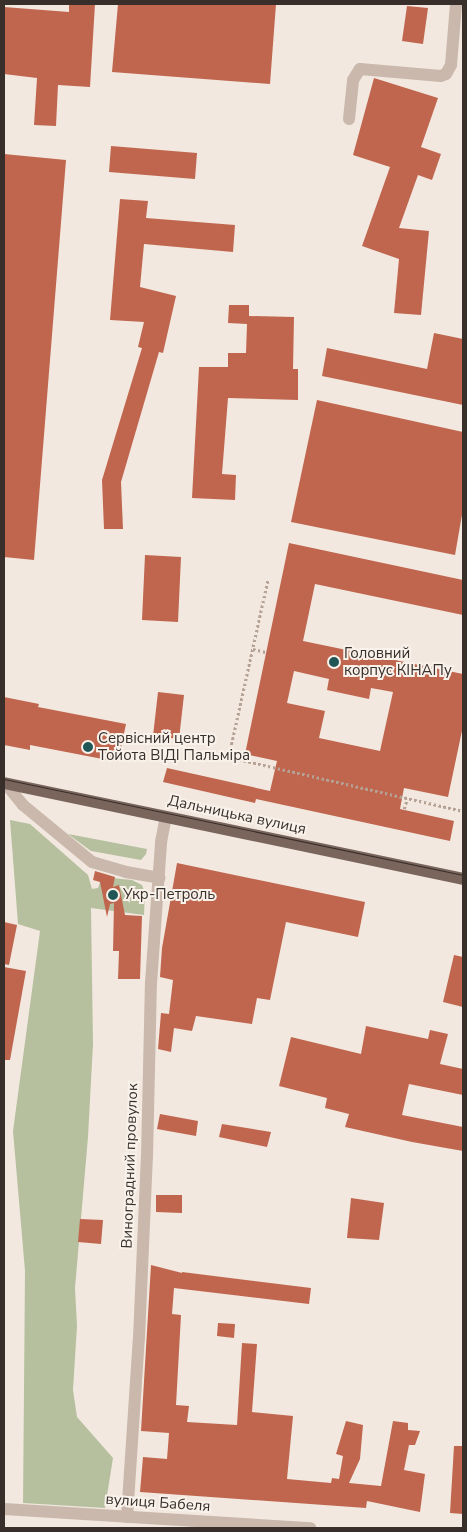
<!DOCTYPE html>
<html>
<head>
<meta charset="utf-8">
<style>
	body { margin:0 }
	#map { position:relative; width:467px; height:1532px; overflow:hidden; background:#f2e8df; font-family:"Nunito Sans",sans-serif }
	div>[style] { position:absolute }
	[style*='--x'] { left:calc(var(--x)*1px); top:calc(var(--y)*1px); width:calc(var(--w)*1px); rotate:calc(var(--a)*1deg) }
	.green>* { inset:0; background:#b6c09f }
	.building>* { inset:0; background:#c0664f }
	.path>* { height:2.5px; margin-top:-1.25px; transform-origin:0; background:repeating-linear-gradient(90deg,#b5a295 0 2.5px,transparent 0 5px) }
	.minor>* { height:12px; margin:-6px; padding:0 6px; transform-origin:6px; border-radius:6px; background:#c9b8ab }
	.major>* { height:12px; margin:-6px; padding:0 6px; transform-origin:6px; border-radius:6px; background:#79655c }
	.tram>* { height:1px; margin:-0.5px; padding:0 0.5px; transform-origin:0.5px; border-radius:0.5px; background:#382e2a }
	.dots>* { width:14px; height:14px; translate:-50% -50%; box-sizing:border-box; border:2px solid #f9f2eb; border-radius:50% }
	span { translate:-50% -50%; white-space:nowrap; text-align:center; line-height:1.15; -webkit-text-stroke:4px #f9f2eb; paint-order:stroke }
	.poi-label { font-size:15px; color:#382e2a }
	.left { translate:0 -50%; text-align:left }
	.street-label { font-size:15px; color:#382e2a }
	.frame { position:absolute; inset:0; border:5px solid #382e2a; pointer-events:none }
</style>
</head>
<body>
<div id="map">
	<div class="green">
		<i style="clip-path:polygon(10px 820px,30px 824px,88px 875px,92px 889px,98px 888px,102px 877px,132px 880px,142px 885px,145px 893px,144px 915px,91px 908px,93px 1044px,88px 1137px,75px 1288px,77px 1326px,73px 1390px,77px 1417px,113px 1458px,105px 1508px,23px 1503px,25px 1271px,13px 1131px,40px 931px,18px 924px)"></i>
		<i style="clip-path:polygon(68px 834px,147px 849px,146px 854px,141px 860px,91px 851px)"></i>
	</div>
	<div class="building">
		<i style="clip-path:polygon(69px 4px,95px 4px,90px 87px,58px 85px,56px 126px,34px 125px,37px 78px,4px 74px,4px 7px,69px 12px)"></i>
		<i style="clip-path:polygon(118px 4px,276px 4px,270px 84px,112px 72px)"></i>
		<i style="clip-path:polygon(407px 6px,428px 8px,423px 44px,402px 41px)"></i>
		<i style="clip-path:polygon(374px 78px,438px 98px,421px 147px,441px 154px,432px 180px,418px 175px,399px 228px,429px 231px,421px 315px,394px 313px,399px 259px,362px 246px,390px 167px,353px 155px)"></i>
		<i style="clip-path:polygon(111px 146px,197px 153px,195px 179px,109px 172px)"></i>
		<i style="clip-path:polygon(4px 154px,66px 160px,34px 560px,4px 557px)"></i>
		<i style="clip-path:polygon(120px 199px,148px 201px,146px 218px,235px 225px,233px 252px,144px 244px,140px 287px,176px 296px,163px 353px,159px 352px,121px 482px,123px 529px,104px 529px,102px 480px,142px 348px,138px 347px,144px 322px,110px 320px)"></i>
		<i style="clip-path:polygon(229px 305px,249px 305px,249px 316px,294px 317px,293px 369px,298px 369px,298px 400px,228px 398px,222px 474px,236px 475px,235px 500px,192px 498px,199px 367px,228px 367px,228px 353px,246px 353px,247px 324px,228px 323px)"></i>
		<i style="clip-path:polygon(434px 333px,463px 339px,463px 405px,322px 376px,327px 348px,427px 369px)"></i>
		<i style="clip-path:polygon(317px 400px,463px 432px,463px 509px,455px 555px,291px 522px)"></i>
		<i style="clip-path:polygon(evenodd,289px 543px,463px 580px,463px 615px,315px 584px,303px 641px,463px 674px,463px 726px,448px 797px,404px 788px,400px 809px,454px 821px,450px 841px,256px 799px,255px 803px,163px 782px,167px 768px,270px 791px,277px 761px,245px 754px,289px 543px,294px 671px,329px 679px,327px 690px,369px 699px,371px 688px,393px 692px,380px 751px,319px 738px,325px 711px,287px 703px,294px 671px)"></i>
		<i style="clip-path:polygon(145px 555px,181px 557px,178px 622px,142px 620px)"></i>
		<i style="clip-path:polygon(158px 692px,184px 695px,179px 739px,153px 736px)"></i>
		<i style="clip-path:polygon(4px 697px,39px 704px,38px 707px,126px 724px,118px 762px,30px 745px,30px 750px,4px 745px)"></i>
		<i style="clip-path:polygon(177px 863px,365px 902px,358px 937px,286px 922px,270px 1000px,257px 998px,252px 1024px,196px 1016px,192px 1031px,174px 1028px,171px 1052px,158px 1049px,161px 1013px,169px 1014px,173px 980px,160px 977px,162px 948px)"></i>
		<i style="clip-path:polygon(95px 871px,115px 877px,113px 887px,119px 885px,125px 915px,142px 916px,140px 979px,118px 979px,119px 951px,113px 951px,114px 903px,110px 904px,107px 917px,100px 882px,93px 880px)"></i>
		<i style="clip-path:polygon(4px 922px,17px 925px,9px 965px,4px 964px)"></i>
		<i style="clip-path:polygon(454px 955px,463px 957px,463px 1007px,443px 1002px)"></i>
		<i style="clip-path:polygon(4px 967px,26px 971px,10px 1060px,4px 1060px)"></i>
		<i style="clip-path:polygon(366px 1026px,428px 1039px,430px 1030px,448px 1034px,440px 1064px,463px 1069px,463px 1095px,409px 1084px,402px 1115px,463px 1127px,463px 1151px,412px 1142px,345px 1127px,349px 1114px,325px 1108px,327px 1098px,279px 1086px,291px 1037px,361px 1054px)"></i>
		<i style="clip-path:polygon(160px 1114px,198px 1121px,196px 1136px,157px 1129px)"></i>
		<i style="clip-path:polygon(222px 1124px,271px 1132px,267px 1147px,219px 1137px)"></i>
		<i style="clip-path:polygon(156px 1195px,182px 1195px,182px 1213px,156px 1212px)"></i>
		<i style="clip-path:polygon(351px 1198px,384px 1203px,379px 1240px,347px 1238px)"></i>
		<i style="clip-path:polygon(80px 1219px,103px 1220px,101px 1244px,78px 1242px)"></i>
		<i style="clip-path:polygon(151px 1265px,182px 1273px,182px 1272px,311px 1288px,309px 1304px,174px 1288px,172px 1314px,181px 1315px,176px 1405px,189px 1406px,187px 1422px,237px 1425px,242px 1343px,257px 1344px,252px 1412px,293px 1416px,287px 1479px,331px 1483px,332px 1478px,339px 1479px,343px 1456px,336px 1454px,346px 1421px,363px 1425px,360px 1459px,349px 1483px,381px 1486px,393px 1421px,408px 1423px,408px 1430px,420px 1431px,415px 1445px,409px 1445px,404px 1470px,425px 1474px,420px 1512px,367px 1501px,366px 1508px,140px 1492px,143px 1457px,167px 1459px,169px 1433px,141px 1431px)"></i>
		<i style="clip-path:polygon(218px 1323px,235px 1324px,234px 1338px,217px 1336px)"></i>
		<i style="clip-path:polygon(454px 1446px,463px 1446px,463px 1514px,450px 1513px)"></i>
	</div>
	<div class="path">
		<i style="--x:268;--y:581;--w:180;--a:102.5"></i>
		<i style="--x:229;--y:757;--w:239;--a:13"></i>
		<i style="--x:253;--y:649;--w:13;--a:13"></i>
		<i style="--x:404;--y:809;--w:10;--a:-73"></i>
	</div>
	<div class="minor">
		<i style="--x:349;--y:119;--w:39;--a:-84"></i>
		<i style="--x:353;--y:80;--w:13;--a:-58"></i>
		<i style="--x:360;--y:69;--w:81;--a:4.9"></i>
		<i style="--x:441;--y:76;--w:5;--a:-22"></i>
		<i style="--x:446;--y:74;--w:10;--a:-61"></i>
		<i style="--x:451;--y:65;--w:61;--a:-85.3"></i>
		<i style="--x:6;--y:784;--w:27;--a:51"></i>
		<i style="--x:23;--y:805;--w:89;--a:39.6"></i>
		<i style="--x:92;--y:862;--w:35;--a:16"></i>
		<i style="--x:126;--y:872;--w:34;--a:10"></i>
		<i style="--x:4;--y:1509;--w:307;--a:3.6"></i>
		<i style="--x:127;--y:1517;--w:179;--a:-86.2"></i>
		<i style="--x:139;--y:1338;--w:181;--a:-87.5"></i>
		<i style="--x:147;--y:1157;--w:174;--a:-88.7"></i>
		<i style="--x:151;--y:983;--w:141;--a:-85.9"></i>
		<i style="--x:161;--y:842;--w:25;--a:-79"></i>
	</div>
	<div class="major">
		<i style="--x:4;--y:783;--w:469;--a:11.8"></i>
	</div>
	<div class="tram">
		<i style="--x:4;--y:779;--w:469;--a:11.8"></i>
	</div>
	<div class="dots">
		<i style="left:334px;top:662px;background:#215657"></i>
		<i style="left:88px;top:747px;background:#215657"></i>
		<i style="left:113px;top:895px;background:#215657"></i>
	</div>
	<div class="poi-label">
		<span class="left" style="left:344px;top:662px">Головний<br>корпус КІНАПу</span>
		<span class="left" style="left:98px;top:747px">Сервісний центр<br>Тойота ВІДІ Пальміра</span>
		<span class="left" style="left:123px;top:895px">Укр-Петроль</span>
	</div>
	<div class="street-label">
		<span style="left:237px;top:815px;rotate:12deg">Дальницька вулиця</span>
		<span style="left:130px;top:1166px;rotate:-88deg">Виноградний провулок</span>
		<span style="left:158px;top:1503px;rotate:4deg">вулиця Бабеля</span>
	</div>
	<div class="frame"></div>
</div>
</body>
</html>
